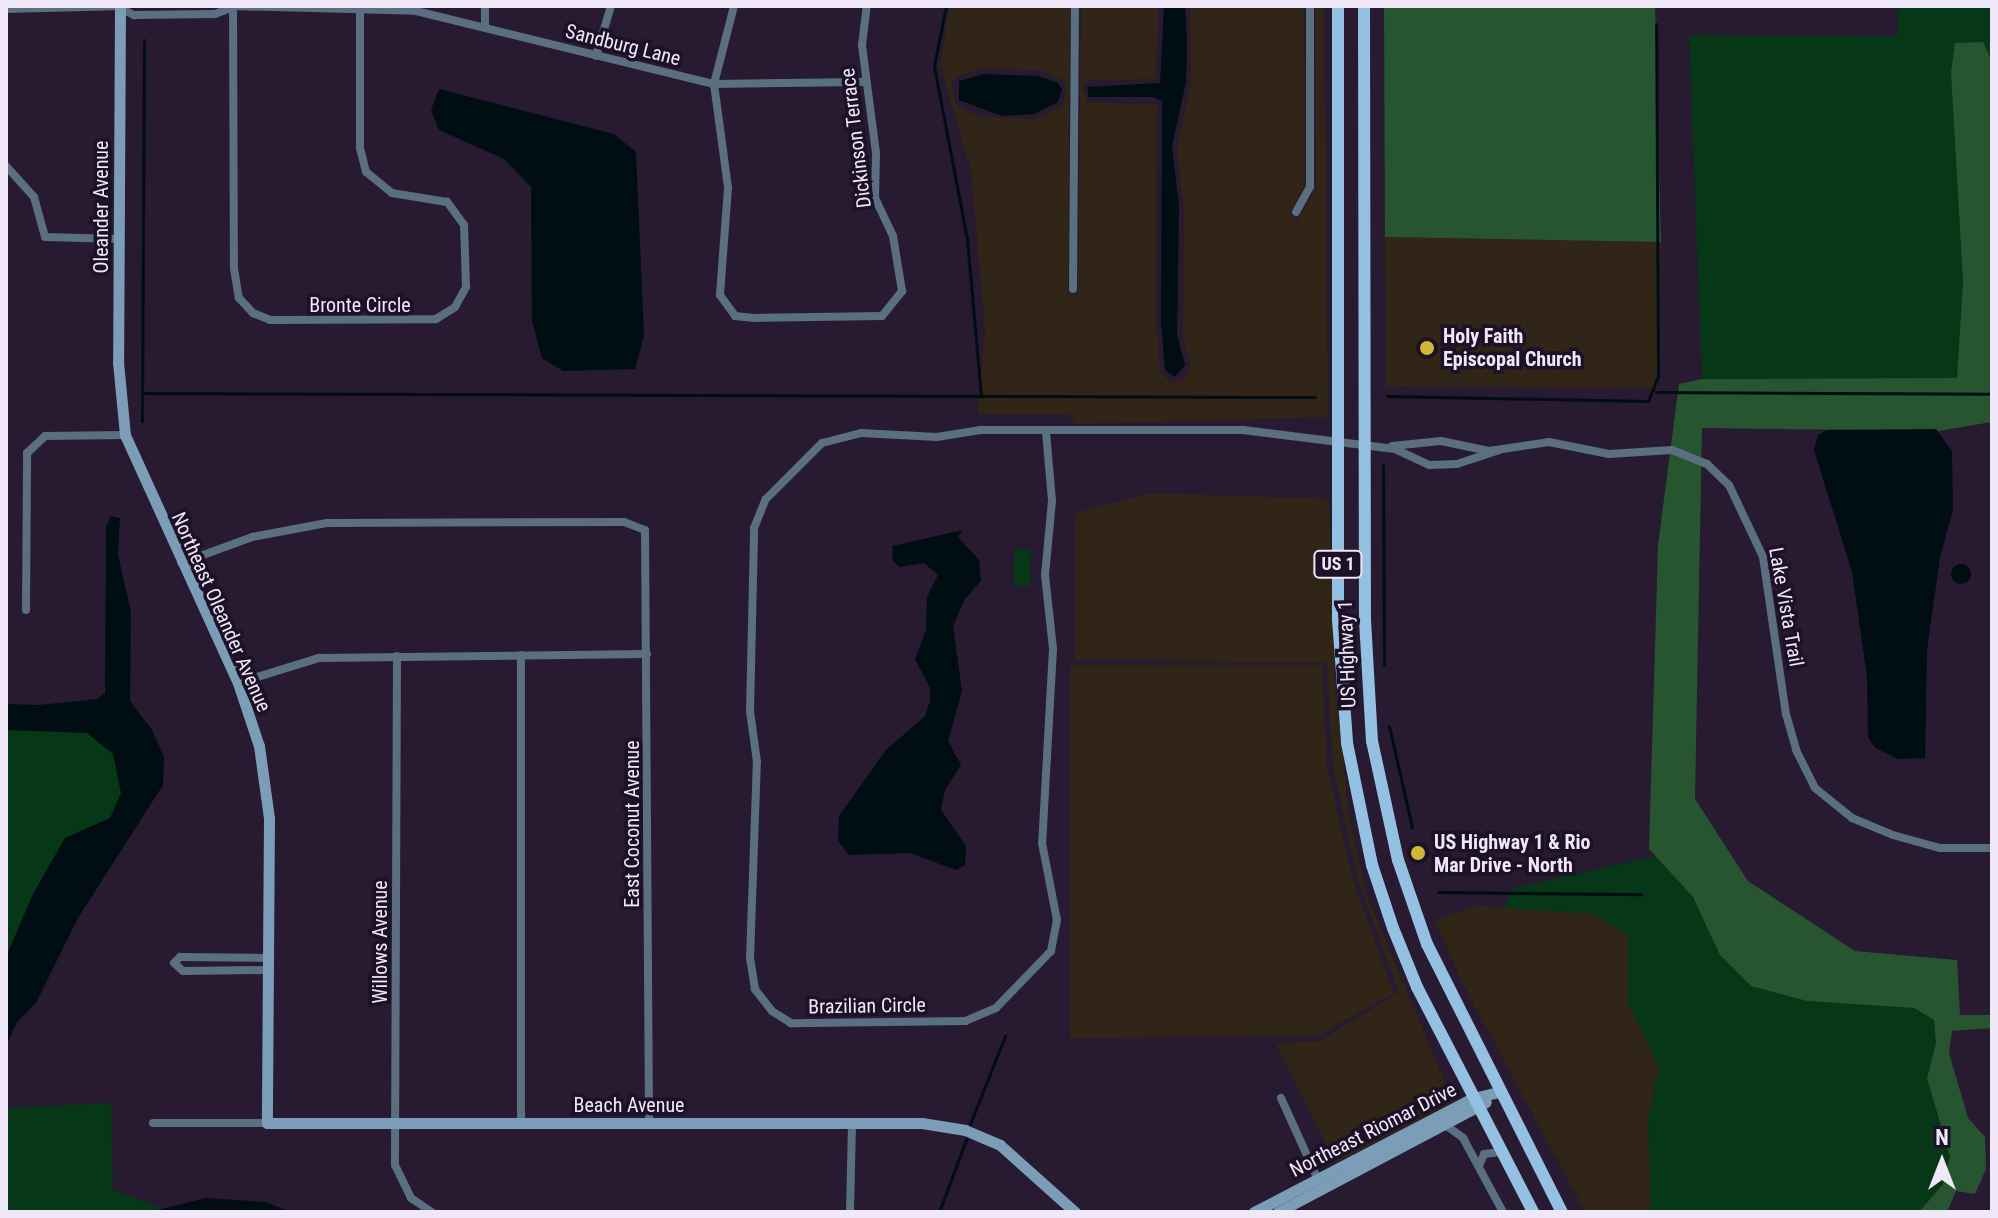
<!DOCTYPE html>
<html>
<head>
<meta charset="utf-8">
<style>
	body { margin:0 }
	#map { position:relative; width:1998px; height:1218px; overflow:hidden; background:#271a31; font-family:"Roboto Condensed",sans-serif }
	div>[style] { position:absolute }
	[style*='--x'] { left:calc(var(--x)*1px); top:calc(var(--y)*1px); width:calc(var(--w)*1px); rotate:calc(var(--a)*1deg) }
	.commercial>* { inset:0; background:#312517 }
	.green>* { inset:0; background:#063716 }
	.forest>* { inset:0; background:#265530 }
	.water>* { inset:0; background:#000d13 }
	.round { border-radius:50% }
	.stream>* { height:3px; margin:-1.5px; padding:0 1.5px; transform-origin:1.5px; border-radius:1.5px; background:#000d13 }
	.street>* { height:8px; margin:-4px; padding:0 4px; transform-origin:4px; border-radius:4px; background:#5a6f80 }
	.secondary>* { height:11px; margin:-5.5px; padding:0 5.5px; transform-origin:5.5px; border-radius:5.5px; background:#7b9db7 }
	.primary>* { height:12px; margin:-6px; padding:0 6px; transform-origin:6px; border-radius:6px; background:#94c0e2 }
	.dots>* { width:22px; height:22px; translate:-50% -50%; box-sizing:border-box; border:4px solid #1d1127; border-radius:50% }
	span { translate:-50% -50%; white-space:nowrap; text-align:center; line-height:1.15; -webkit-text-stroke:7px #1d1127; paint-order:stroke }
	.shield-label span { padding:2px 6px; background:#1d1127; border:2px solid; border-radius:6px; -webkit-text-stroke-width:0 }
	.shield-label { font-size:18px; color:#f0e8f8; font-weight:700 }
	.street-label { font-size:20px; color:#f0e8f8 }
	.poi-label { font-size:20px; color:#f0e8f8; font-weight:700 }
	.left { translate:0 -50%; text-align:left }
	.frame { position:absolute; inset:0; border:8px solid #f0e8f8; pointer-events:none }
	.north { position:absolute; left:1902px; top:1122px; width:80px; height:80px; -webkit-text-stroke:6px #1d1127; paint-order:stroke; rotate:0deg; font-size:22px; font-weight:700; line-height:32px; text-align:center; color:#f0e8f8 }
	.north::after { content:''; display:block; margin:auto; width:28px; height:36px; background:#f0e8f8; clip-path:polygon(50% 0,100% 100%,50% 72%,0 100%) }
</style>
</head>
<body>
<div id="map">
	<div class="commercial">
		<i style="clip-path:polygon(evenodd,950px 6px,1070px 6px,1068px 294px,1078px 295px,1081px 6px,1158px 6px,1156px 79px,1090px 80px,1082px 86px,1087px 102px,1157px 105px,1156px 323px,1160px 371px,1171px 383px,1185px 379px,1190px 364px,1183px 334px,1184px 207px,1177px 148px,1191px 84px,1190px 6px,1304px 6px,1305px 185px,1289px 214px,1298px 220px,1316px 187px,1315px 6px,1324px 6px,1328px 417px,1075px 424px,1069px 414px,978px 414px,985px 329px,971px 171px,940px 64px,950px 6px,984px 68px,1040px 70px,1062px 79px,1067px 93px,1062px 106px,1036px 119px,979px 117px,956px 105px,952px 84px,956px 77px,984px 68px)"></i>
		<i style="clip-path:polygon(1385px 237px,1661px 242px,1657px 388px,1386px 387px)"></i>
		<i style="clip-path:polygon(1151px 493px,1329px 499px,1335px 683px,1350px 822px,1368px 898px,1453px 1102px,1336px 1163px,1276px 1044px,1320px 1041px,1399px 992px,1358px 880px,1333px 766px,1327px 663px,1075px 659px,1075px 513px)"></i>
		<i style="clip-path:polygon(1070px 665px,1322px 665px,1327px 767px,1353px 882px,1394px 993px,1317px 1036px,1070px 1038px)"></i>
		<i style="clip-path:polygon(1477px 906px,1596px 914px,1628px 936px,1628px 1002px,1659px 1068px,1648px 1120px,1651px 1212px,1585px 1212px,1461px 980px,1435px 920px)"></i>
	</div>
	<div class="green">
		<i style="clip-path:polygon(1897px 6px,1992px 6px,1992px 62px,1982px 42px,1951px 73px,1963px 282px,1957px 378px,1702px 379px,1689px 35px,1898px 36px)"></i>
		<i style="clip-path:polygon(1014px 549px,1031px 550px,1030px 586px,1014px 586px)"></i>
		<i style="clip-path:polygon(6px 712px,100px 723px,140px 778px,6px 1009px)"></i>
		<i style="clip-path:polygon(1656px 856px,1693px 897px,1720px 955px,1807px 1001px,1914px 1008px,1934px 1020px,1936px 1043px,1927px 1078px,1950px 1157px,1943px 1184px,1919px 1212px,1651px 1212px,1648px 1120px,1659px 1068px,1628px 1002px,1628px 936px,1595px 914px,1504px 908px,1514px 888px)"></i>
		<i style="clip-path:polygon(111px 1103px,113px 1190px,174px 1212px,6px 1212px,6px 1108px)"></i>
	</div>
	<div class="forest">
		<i style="clip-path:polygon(1384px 6px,1655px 6px,1661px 242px,1385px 237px)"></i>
		<i style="clip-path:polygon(1983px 42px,1992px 62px,1992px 422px,1938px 431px,1702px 428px,1695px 799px,1748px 881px,1855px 951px,1957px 960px,1960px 1015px,1992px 1015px,1992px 1028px,1952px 1031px,1949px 1053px,1968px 1118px,1985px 1137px,1986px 1169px,1975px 1194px,1956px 1191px,1947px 1212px,1919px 1212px,1943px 1184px,1950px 1157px,1927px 1078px,1936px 1043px,1934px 1020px,1914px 1008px,1807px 1001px,1751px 986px,1720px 955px,1693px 897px,1649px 849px,1658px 545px,1679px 384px,1702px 379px,1957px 378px,1963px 282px,1951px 73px,1955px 43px)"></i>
	</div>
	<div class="water">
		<i style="clip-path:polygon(1164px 6px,1185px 6px,1187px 42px,1186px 82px,1172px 147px,1179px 206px,1177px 334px,1185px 365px,1175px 377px,1165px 370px,1161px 323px,1162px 101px,1153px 97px,1089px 97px,1087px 87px,1160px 83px)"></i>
		<i style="clip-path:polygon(984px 74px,1038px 76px,1058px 83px,1062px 90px,1058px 102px,1034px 114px,1002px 116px,959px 100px,959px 81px)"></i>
		<i style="clip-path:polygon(439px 89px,614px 134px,636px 152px,644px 336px,635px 369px,563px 371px,542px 358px,532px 321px,531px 187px,504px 159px,439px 130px,431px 110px)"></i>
		<i style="clip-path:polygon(1936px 429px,1952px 451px,1953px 510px,1940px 557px,1927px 650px,1925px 758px,1897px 759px,1874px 747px,1868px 737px,1867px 677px,1852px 572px,1814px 450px,1818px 435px,1827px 430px)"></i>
		<i style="clip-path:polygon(111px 516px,120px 518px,118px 555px,131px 612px,130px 701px,152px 730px,164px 757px,163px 785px,78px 918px,36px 1003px,17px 1022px,6px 1046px,6px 957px,33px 894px,65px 838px,110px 818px,121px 793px,113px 754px,87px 733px,6px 730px,6px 704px,39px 705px,97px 699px,105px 693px,106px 527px)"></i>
		<i style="clip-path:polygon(962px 530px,958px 537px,979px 560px,981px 581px,965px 599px,953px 626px,962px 691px,948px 741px,961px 765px,945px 790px,941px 810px,966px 846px,965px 865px,956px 870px,910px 853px,849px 855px,838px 841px,839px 816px,885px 751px,925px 716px,930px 701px,930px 688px,915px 659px,926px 630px,927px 597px,938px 575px,924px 563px,899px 567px,892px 559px,893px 546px)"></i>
		<i class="round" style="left:1951px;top:564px;width:20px;height:20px"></i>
		<i style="clip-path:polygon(206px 1198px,266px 1202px,290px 1212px,149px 1212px)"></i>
	</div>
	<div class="stream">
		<i style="--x:946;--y:6;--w:61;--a:101.3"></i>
		<i style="--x:934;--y:66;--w:176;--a:79.2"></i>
		<i style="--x:967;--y:239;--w:158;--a:84.9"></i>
		<i style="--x:1656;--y:392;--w:336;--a:0.3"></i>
		<i style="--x:145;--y:393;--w:1170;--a:0.2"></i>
		<i style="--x:1387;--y:396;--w:261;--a:1.1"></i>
		<i style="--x:1648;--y:401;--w:27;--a:-68"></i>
		<i style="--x:1658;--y:376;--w:352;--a:-90.3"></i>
		<i style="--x:142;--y:421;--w:381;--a:-89.7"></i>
		<i style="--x:1383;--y:465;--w:200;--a:89.7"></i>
		<i style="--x:1389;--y:726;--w:104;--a:77.2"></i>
		<i style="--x:1438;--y:892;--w:203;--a:0.6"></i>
		<i style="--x:970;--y:1124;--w:95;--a:-68.3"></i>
		<i style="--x:939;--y:1212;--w:80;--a:-69.5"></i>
	</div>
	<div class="street">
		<i style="--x:231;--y:6;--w:185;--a:1.5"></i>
		<i style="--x:416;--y:11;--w:307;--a:13.8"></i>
		<i style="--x:714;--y:84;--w:151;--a:-0.8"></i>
		<i style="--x:233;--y:6;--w:262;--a:89.8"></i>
		<i style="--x:234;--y:268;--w:30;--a:81"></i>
		<i style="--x:239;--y:298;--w:21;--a:47"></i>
		<i style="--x:253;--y:313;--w:18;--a:22"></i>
		<i style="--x:270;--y:320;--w:166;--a:-0.3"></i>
		<i style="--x:436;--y:319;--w:22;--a:-32"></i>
		<i style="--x:455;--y:307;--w:23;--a:-61"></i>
		<i style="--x:466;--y:287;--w:62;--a:-91.8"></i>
		<i style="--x:464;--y:225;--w:29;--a:-126"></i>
		<i style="--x:447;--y:202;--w:56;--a:-170.7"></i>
		<i style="--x:392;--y:193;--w:33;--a:-141"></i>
		<i style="--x:366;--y:172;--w:25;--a:-104"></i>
		<i style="--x:360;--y:148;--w:142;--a:-90"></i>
		<i style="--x:734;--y:6;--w:81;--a:104.4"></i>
		<i style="--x:714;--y:84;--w:105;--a:82.3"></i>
		<i style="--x:728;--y:188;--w:107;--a:94.3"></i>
		<i style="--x:720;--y:295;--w:26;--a:54"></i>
		<i style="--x:735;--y:316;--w:19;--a:6"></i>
		<i style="--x:754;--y:318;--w:128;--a:-0.9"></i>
		<i style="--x:882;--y:316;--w:32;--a:-51"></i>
		<i style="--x:902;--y:291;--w:56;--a:-99.3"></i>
		<i style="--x:893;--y:236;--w:42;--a:-115.3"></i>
		<i style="--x:875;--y:198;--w:45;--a:-88.7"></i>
		<i style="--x:876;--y:153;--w:109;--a:-97.4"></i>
		<i style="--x:862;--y:45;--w:39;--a:-83"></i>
		<i style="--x:120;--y:8;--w:16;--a:27"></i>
		<i style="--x:134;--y:15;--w:81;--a:-0.7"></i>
		<i style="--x:215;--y:14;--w:19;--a:-21"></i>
		<i style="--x:6;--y:9;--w:117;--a:-1.5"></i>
		<i style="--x:485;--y:26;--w:20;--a:-90"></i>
		<i style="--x:596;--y:56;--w:52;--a:-73.3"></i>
		<i style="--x:6;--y:166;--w:42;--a:47.9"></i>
		<i style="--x:34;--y:197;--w:41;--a:74.6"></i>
		<i style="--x:45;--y:237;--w:73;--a:1.6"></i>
		<i style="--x:1296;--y:212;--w:29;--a:-61"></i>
		<i style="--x:1310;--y:187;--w:181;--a:-90"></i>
		<i style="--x:1073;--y:289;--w:283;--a:-89.6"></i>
		<i style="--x:1046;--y:432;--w:69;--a:85"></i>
		<i style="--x:1052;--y:501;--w:74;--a:95.4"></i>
		<i style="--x:1045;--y:575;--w:74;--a:83.8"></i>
		<i style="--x:1053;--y:649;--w:194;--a:93.2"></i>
		<i style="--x:1042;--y:843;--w:78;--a:79"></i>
		<i style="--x:1057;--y:920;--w:32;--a:101"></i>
		<i style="--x:1051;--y:951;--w:79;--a:134"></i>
		<i style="--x:996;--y:1008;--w:33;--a:157"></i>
		<i style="--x:966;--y:1021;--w:175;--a:179.3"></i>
		<i style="--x:791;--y:1023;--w:22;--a:-148"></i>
		<i style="--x:772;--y:1011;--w:28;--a:-128"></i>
		<i style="--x:755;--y:989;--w:30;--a:-99"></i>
		<i style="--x:750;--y:959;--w:197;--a:-88"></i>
		<i style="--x:757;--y:762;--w:51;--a:-97.8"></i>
		<i style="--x:750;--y:711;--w:183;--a:-88.7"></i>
		<i style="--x:754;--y:528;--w:31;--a:-68"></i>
		<i style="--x:766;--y:499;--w:79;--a:-45"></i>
		<i style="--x:822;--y:443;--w:40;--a:-14.4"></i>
		<i style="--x:861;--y:433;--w:76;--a:3"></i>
		<i style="--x:937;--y:437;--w:44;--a:-9.2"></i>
		<i style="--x:980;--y:430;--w:263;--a:0"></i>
		<i style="--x:1243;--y:430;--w:153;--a:7.1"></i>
		<i style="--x:1395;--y:449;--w:38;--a:25"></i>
		<i style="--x:1430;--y:465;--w:27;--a:-2"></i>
		<i style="--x:1457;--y:464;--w:44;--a:-18.4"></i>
		<i style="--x:1392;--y:446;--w:49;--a:-5.8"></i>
		<i style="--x:1441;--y:441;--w:49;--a:11.8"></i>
		<i style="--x:1489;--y:451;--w:61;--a:-8.5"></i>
		<i style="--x:1549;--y:442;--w:61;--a:11.3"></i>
		<i style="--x:1609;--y:454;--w:63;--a:-3.6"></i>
		<i style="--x:1672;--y:450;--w:38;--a:22"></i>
		<i style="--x:1707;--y:464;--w:30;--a:44"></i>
		<i style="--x:1729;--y:485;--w:80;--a:64.7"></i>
		<i style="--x:1763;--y:557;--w:159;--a:81.7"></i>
		<i style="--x:1786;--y:714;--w:37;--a:74"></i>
		<i style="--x:1796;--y:750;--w:42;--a:63.4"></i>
		<i style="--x:1815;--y:788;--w:48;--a:39"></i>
		<i style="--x:1852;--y:818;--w:44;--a:22.5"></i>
		<i style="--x:1893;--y:835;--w:49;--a:15.5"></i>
		<i style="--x:1940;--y:848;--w:52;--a:0"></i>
		<i style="--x:181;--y:563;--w:76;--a:-20.1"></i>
		<i style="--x:252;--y:537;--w:76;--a:-10.6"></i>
		<i style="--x:327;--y:523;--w:297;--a:-0.2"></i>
		<i style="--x:624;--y:522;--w:22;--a:21"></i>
		<i style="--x:645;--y:530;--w:593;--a:89.61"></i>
		<i style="--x:26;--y:610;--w:157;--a:-89.6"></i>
		<i style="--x:27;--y:453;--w:25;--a:-43"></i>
		<i style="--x:45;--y:436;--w:80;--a:-0.7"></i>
		<i style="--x:521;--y:655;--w:468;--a:90"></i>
		<i style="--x:397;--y:656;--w:509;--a:90.23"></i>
		<i style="--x:395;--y:1165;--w:37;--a:64"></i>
		<i style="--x:411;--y:1198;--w:25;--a:34"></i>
		<i style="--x:238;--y:683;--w:85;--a:-17.2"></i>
		<i style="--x:319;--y:658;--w:328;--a:-0.7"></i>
		<i style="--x:267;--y:958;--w:87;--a:-179.3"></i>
		<i style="--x:180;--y:957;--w:8;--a:135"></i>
		<i style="--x:174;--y:963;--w:12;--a:42"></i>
		<i style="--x:183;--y:971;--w:84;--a:-0.7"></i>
		<i style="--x:1281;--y:1098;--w:94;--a:65.6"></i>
		<i style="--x:153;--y:1123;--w:114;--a:0"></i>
		<i style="--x:1444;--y:1124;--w:24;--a:36"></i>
		<i style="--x:1463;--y:1138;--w:84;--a:61.6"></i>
		<i style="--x:1479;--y:1166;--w:13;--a:-67"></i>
		<i style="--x:1484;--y:1154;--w:17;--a:-7"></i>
		<i style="--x:850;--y:1212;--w:89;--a:-88.7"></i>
	</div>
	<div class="secondary">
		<i style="--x:120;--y:6;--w:356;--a:90.3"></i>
		<i style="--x:118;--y:362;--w:73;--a:84.5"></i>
		<i style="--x:125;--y:435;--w:273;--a:65.5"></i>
		<i style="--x:238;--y:683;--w:66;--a:71.6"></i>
		<i style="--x:259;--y:746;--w:73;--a:82.1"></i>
		<i style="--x:269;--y:818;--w:305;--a:90.4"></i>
		<i style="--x:267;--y:1123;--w:655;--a:0"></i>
		<i style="--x:922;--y:1123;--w:44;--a:9.2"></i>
		<i style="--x:965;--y:1130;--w:38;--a:23"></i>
		<i style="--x:1000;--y:1145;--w:101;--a:41.8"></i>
		<i style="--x:1254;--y:1212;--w:247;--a:-27.5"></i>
		<i style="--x:1473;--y:1098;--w:27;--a:-13"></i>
		<i style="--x:1278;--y:1212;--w:235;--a:-27.9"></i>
	</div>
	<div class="primary">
		<i style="--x:1338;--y:6;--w:613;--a:90"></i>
		<i style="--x:1338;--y:619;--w:124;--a:85.8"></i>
		<i style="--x:1347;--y:743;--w:125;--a:78.4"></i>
		<i style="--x:1372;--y:865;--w:66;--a:71.6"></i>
		<i style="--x:1393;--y:928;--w:64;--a:67.9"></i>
		<i style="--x:1417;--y:987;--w:253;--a:62.7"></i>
		<i style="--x:1364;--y:6;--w:614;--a:89.91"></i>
		<i style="--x:1365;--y:620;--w:121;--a:86.7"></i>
		<i style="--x:1372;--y:741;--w:122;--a:77.7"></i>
		<i style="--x:1398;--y:860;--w:89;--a:71"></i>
		<i style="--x:1427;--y:944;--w:300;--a:63.3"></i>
	</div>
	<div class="dots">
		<i style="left:1427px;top:348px;background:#d1b736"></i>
		<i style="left:1418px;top:853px;background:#d1b736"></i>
	</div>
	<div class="shield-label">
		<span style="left:1338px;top:564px">US 1</span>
	</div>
	<div class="street-label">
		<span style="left:623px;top:45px;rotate:14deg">Sandburg Lane</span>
		<span style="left:856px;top:138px;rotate:-97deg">Dickinson Terrace</span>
		<span style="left:101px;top:207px;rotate:-90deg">Oleander Avenue</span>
		<span style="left:360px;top:305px">Bronte Circle</span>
		<span style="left:1786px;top:607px;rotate:80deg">Lake Vista Trail</span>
		<span style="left:221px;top:612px;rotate:66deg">Northeast Oleander Avenue</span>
		<span style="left:1347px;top:654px;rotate:-92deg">US Highway 1</span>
		<span style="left:632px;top:824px;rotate:-90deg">East Coconut Avenue</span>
		<span style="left:380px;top:942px;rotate:-90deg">Willows Avenue</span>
		<span style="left:867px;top:1006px;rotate:-1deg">Brazilian Circle</span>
		<span style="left:629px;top:1105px">Beach Avenue</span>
		<span style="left:1373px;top:1130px;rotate:-27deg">Northeast Riomar Drive</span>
	</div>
	<div class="poi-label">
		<span class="left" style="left:1443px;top:348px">Holy Faith<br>Episcopal Church</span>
		<span class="left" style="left:1434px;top:854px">US Highway 1 &amp; Rio<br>Mar Drive - North</span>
	</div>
	<div class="frame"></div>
	<div class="north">N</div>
</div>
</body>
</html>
